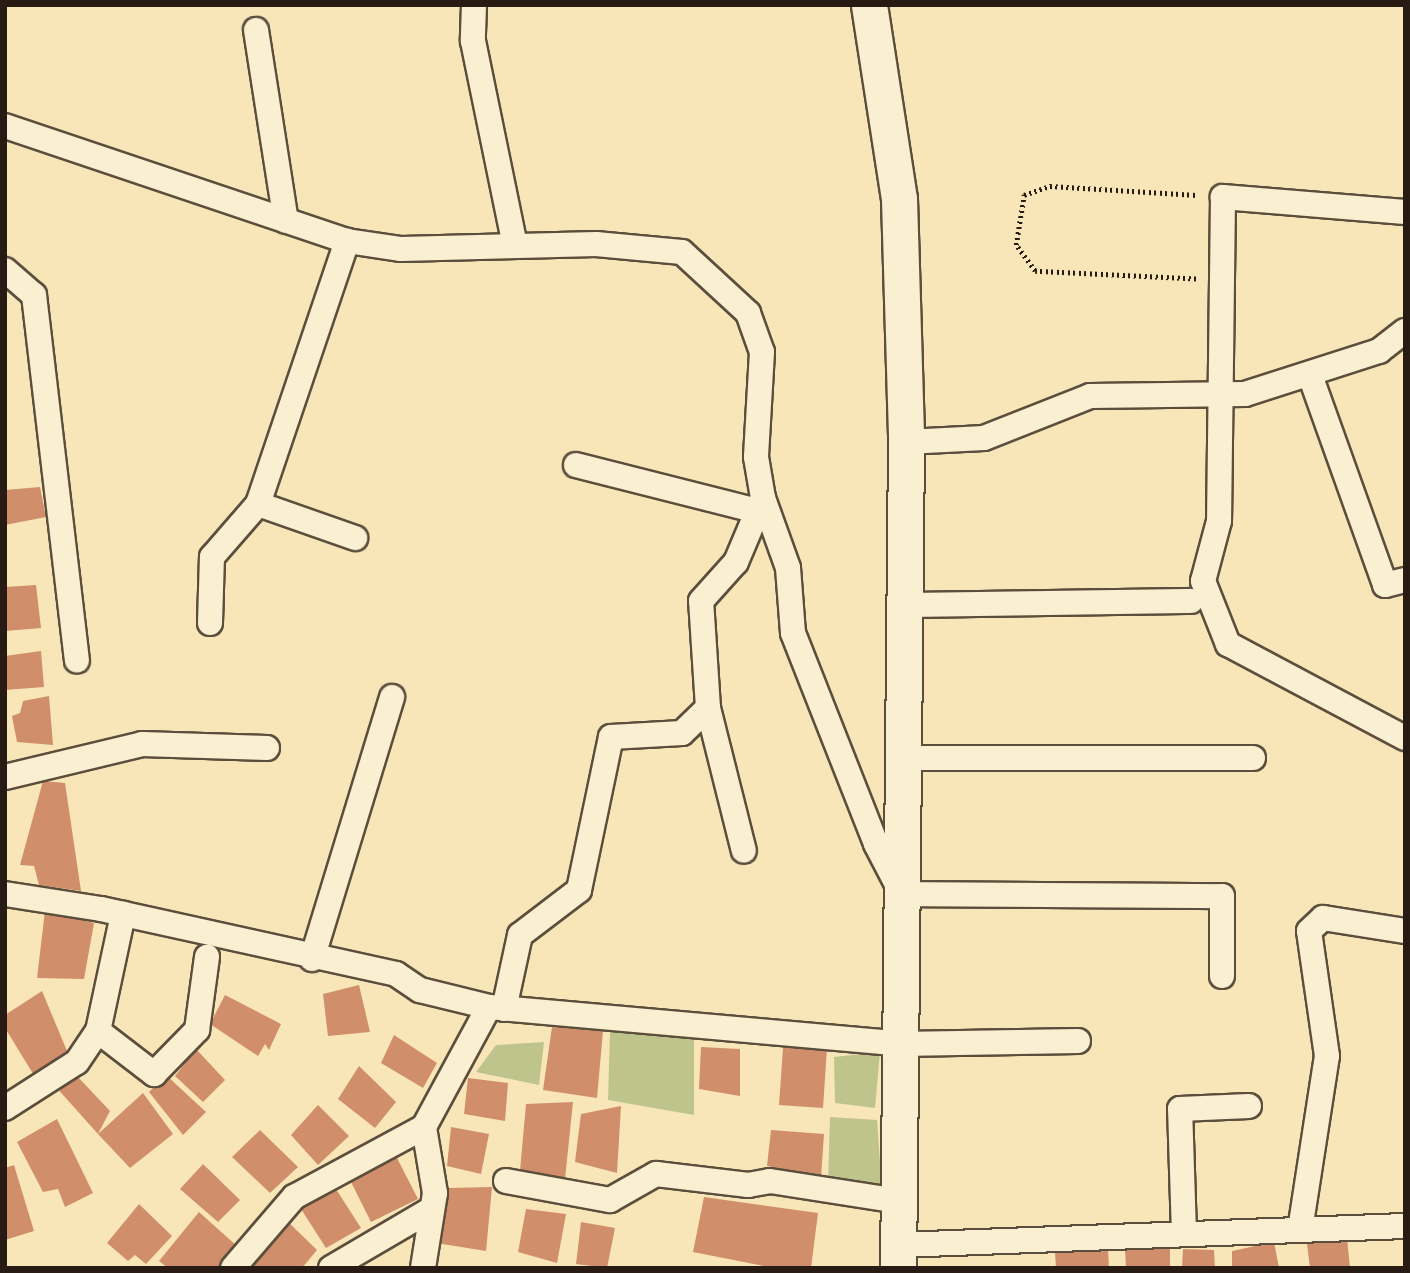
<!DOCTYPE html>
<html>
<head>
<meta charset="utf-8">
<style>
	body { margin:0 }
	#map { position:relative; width:1410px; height:1273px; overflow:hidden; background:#f8e6b8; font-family:"Gentium Book Plus",serif }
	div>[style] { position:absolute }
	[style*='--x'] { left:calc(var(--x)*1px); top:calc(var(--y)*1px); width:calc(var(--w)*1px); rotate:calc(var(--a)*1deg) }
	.green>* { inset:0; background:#bfc48d }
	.building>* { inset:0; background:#d08f6a }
	.path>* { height:4.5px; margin-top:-2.25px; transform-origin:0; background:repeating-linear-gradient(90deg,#281b14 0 2px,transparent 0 5.5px) }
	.roads { filter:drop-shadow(2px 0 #5c4e3d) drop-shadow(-2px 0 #5c4e3d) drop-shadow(0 2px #5c4e3d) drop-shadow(0 -2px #5c4e3d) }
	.street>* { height:24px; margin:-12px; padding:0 12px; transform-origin:12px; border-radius:12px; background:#faefd1 }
	.secondary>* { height:35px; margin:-17.5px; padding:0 17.5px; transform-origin:17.5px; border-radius:17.5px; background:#faefd1 }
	span { translate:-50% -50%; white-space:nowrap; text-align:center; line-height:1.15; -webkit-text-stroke:5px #faefd1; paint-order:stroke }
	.frame { position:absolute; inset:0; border:7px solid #281b14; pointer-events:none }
</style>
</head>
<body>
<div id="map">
	<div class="green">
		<i style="clip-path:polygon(610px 1031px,694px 1037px,694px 1115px,608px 1100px)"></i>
		<i style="clip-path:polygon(544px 1042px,539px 1085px,476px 1072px,496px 1045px)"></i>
		<i style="clip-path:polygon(880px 1052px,875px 1108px,835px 1103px,834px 1057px)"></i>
		<i style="clip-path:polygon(830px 1117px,877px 1120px,882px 1191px,828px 1183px)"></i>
	</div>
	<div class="building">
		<i style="clip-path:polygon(40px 487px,46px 517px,5px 525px,5px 490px)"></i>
		<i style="clip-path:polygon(36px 585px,41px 628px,5px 631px,5px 587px)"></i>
		<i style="clip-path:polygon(41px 651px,44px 687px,5px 690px,5px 656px)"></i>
		<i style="clip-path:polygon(49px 696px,53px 745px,17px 742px,12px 716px,20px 713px,23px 701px)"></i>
		<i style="clip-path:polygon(43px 781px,65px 783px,81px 891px,39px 885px,34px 866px,20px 865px)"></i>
		<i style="clip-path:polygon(45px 911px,94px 923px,84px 979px,37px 978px)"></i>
		<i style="clip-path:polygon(359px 985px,370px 1032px,328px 1036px,323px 994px)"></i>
		<i style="clip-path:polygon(42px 991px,67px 1051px,35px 1077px,5px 1028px,5px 1015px)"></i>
		<i style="clip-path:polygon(225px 995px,281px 1024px,269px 1050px,265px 1044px,258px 1056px,210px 1024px)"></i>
		<i style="clip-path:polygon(552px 1027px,603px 1031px,597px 1098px,543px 1090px)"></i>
		<i style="clip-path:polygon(394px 1035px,437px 1063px,423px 1088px,381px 1063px)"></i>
		<i style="clip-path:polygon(701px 1047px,740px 1049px,740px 1096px,699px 1089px)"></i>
		<i style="clip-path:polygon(783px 1048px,827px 1048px,823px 1108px,779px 1105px)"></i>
		<i style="clip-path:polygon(196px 1049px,225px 1080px,203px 1102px,175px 1076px)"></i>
		<i style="clip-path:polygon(359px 1066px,396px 1102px,375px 1128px,338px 1099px)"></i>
		<i style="clip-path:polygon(166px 1075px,206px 1112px,183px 1135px,149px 1092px)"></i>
		<i style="clip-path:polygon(77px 1076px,110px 1111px,98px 1134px,55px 1086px)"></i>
		<i style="clip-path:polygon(468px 1078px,508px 1083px,505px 1121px,464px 1114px)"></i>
		<i style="clip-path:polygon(143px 1093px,173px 1134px,130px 1168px,98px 1134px)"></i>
		<i style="clip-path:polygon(573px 1102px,565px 1179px,520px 1171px,526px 1104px)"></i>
		<i style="clip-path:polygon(318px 1105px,349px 1136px,318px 1165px,291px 1135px)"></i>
		<i style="clip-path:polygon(621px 1106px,617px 1173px,575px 1162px,581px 1114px)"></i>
		<i style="clip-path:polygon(57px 1119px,93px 1193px,65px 1207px,58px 1189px,43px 1192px,17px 1142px)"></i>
		<i style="clip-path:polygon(451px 1127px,489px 1134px,481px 1174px,447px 1166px)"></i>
		<i style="clip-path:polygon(260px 1130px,298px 1167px,270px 1193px,232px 1157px)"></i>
		<i style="clip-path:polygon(771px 1130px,824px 1134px,821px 1177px,767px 1166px)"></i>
		<i style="clip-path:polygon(396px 1156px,418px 1199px,371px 1222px,350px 1180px)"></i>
		<i style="clip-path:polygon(203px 1164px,240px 1200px,218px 1222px,180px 1189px)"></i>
		<i style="clip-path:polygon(14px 1165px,34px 1231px,5px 1240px,5px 1168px)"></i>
		<i style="clip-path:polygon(334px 1186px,361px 1228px,326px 1248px,301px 1209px)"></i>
		<i style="clip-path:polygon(492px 1187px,486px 1251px,436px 1243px,448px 1188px)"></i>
		<i style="clip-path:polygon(704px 1197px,818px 1213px,811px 1268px,774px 1268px,693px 1252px)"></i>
		<i style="clip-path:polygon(139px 1204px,172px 1236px,146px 1264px,135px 1255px,128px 1261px,107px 1243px)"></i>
		<i style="clip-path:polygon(526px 1209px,566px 1214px,557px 1263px,518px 1252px)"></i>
		<i style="clip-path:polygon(199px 1212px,238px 1247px,221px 1268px,168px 1268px,159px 1261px)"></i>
		<i style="clip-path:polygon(283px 1217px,317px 1250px,302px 1268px,257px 1268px,254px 1265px)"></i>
		<i style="clip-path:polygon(581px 1222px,615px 1228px,607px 1268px,576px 1264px)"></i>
		<i style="clip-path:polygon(1347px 1238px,1350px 1268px,1310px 1268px,1307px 1244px)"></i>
		<i style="clip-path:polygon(1274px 1242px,1279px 1268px,1232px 1268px,1232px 1251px)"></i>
		<i style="clip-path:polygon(1170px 1245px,1170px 1268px,1126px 1268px,1125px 1249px)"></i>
		<i style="clip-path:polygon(1183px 1249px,1214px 1250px,1215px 1268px,1182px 1268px)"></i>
		<i style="clip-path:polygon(1108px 1250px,1109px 1268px,1056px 1268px,1055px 1252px)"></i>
	</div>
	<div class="path">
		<i style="--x:1196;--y:279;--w:161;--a:-177.2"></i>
		<i style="--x:1035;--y:271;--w:32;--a:-126"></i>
		<i style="--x:1016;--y:245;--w:51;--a:-80.9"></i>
		<i style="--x:1024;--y:195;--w:28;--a:-19"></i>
		<i style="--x:1050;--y:186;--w:147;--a:3.5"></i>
	</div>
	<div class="roads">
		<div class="street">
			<i style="--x:474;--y:5;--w:36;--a:92"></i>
			<i style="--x:473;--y:41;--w:209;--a:78.4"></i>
			<i style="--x:256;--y:30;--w:193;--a:81.1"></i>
			<i style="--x:5;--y:126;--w:361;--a:18.6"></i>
			<i style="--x:347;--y:241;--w:55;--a:8.4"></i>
			<i style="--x:401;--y:249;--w:195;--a:-1.5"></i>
			<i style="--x:596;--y:244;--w:86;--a:5.3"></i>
			<i style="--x:682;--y:252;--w:90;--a:42.7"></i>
			<i style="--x:748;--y:313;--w:41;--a:70.3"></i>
			<i style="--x:762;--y:352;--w:105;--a:93.3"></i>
			<i style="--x:756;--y:457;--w:42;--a:80.3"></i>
			<i style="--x:763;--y:498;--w:74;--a:70.3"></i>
			<i style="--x:788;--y:568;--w:65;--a:85.6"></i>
			<i style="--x:793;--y:633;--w:227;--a:68.5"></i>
			<i style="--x:876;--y:844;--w:56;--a:62.5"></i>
			<i style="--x:902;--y:894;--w:320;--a:0.4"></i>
			<i style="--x:1222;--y:896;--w:80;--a:90"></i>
			<i style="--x:1405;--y:212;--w:183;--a:-175.3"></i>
			<i style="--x:1223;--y:197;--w:324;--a:90.7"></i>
			<i style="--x:1219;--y:521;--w:62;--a:104.9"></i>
			<i style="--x:1203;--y:581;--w:68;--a:68.4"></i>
			<i style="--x:1228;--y:644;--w:200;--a:28"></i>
			<i style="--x:5;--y:270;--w:38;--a:41"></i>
			<i style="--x:34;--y:295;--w:368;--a:83.3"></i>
			<i style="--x:1310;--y:375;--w:223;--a:70.3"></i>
			<i style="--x:1385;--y:585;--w:21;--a:-14"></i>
			<i style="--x:906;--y:442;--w:78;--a:-2.9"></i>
			<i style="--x:984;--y:438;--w:114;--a:-21.6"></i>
			<i style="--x:1090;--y:396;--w:155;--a:-0.7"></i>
			<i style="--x:1245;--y:394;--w:141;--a:-17.8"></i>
			<i style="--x:1379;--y:351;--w:33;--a:-38"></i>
			<i style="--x:576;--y:465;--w:188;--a:14.2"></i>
			<i style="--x:258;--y:504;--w:103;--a:19.3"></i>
			<i style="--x:904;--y:605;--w:287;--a:-0.8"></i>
			<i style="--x:210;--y:623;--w:66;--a:-88.3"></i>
			<i style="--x:212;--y:557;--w:70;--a:-49"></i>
			<i style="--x:258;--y:504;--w:278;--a:-71.3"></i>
			<i style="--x:708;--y:708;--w:147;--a:75.9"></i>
			<i style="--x:903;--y:758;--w:350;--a:0"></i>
			<i style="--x:5;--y:777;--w:141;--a:-13.5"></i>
			<i style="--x:142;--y:744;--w:125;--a:1.8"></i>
			<i style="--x:5;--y:894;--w:97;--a:8.9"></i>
			<i style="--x:101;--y:909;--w:302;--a:12.4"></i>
			<i style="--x:396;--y:974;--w:29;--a:34"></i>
			<i style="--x:420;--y:990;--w:71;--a:13.8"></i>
			<i style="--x:489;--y:1007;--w:414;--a:5.1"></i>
			<i style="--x:901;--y:1044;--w:177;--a:-1"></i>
			<i style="--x:312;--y:959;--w:274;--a:-73"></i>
			<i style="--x:504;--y:1009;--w:76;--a:-77.8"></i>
			<i style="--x:520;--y:935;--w:74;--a:-37.3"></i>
			<i style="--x:579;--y:890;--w:156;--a:-78.2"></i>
			<i style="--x:611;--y:737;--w:71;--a:-3.2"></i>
			<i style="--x:682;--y:733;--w:36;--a:-44"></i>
			<i style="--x:708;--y:708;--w:107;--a:-93.7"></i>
			<i style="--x:701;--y:601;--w:52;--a:-48.1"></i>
			<i style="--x:736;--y:562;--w:69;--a:-67.1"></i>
			<i style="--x:98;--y:1031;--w:71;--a:37.5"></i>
			<i style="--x:154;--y:1074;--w:62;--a:-45.7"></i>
			<i style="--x:197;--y:1030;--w:74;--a:-82.2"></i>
			<i style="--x:5;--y:1108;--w:85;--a:-32.6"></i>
			<i style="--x:77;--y:1062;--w:37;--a:-56"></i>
			<i style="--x:98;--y:1031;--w:120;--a:-77.9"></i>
			<i style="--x:506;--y:1181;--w:106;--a:10.4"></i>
			<i style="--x:610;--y:1200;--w:53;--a:-29.5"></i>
			<i style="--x:656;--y:1174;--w:93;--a:6.8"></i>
			<i style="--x:748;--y:1185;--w:22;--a:-10"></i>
			<i style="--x:770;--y:1181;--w:131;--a:8.8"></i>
			<i style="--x:1300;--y:1230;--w:176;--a:-81.2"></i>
			<i style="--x:1327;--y:1056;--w:126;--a:-98.2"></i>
			<i style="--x:1309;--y:931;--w:19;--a:-43"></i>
			<i style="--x:1323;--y:918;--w:83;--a:9"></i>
			<i style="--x:1184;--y:1234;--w:125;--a:-91.8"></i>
			<i style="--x:1180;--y:1109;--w:69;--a:-2.5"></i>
			<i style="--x:899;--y:1245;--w:506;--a:-2.15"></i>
			<i style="--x:233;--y:1268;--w:94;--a:-49.3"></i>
			<i style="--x:294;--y:1197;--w:148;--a:-28.3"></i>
			<i style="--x:331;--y:1268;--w:117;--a:-30.3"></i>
			<i style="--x:423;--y:1268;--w:76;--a:-80.9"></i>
			<i style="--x:435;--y:1193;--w:67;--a:-99.5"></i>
			<i style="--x:424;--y:1127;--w:136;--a:-61.6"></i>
		</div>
		<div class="secondary">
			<i style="--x:869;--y:5;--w:196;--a:81.2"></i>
			<i style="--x:899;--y:199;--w:243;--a:88.3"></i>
			<i style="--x:906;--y:442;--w:826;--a:90.55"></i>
		</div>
	</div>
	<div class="frame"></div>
</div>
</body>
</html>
